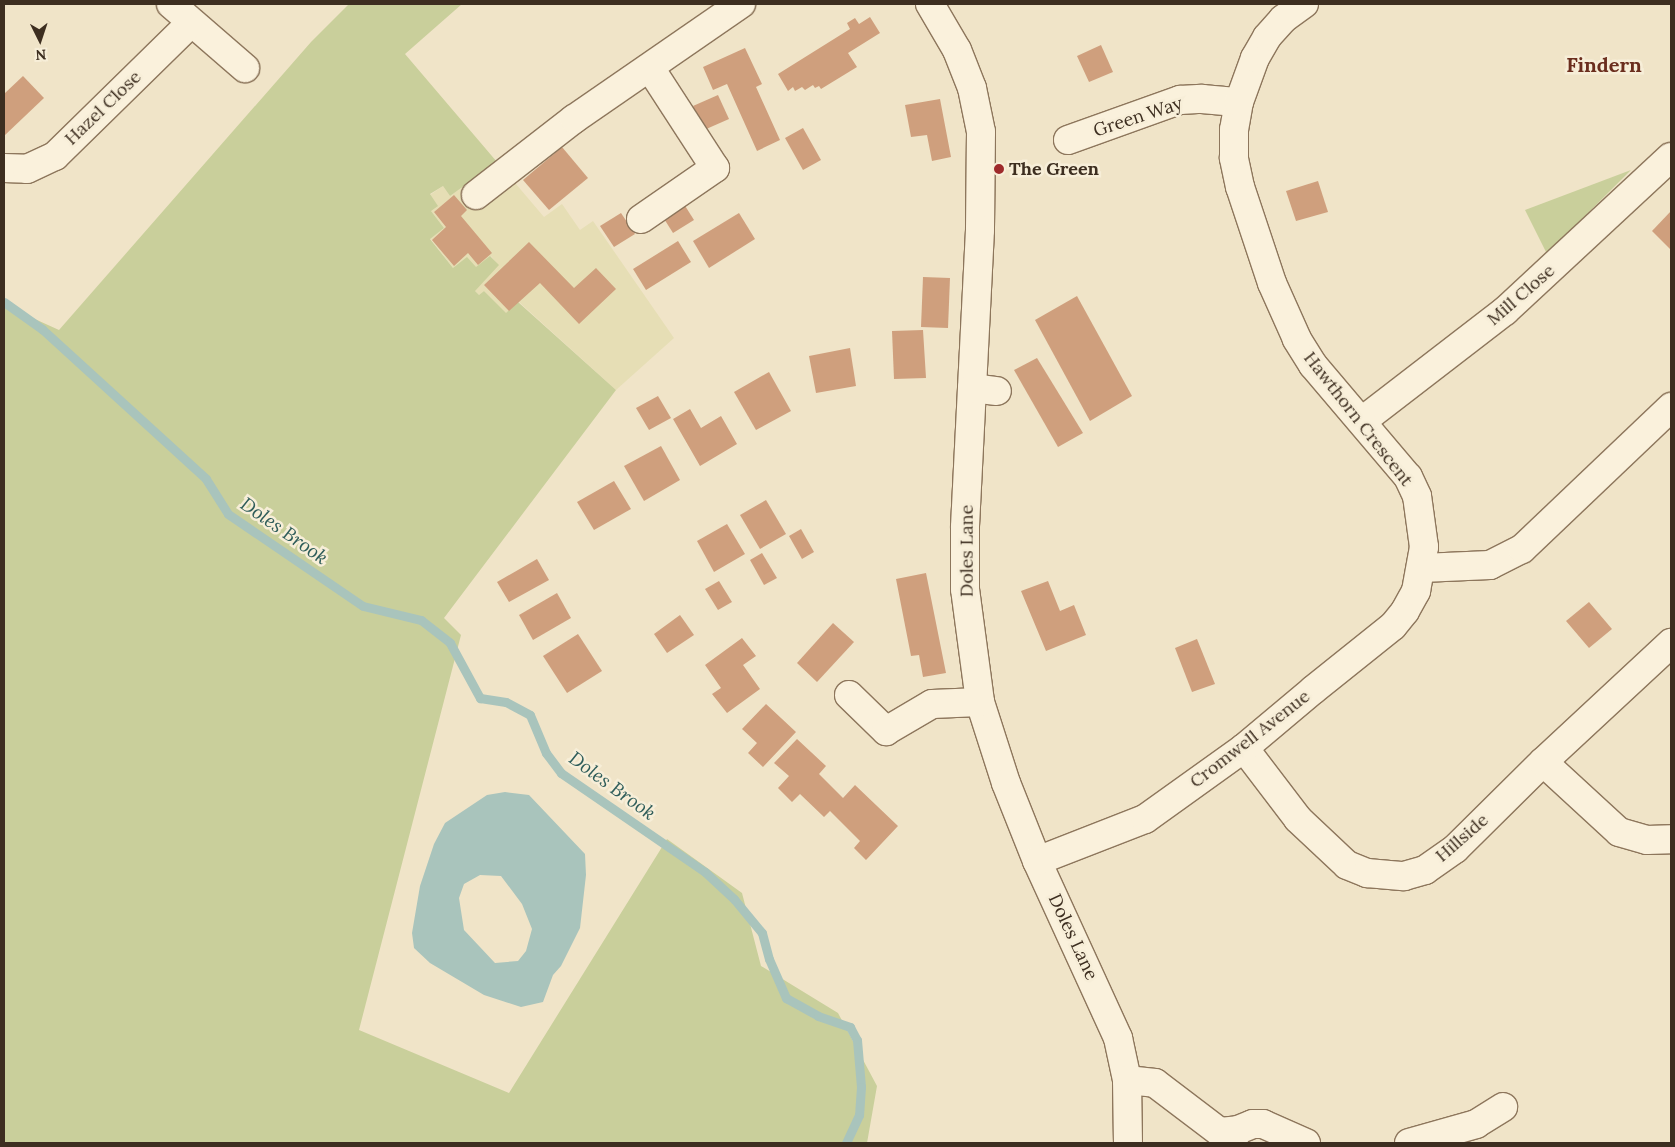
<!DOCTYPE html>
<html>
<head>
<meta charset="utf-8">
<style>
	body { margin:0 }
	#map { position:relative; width:1675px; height:1147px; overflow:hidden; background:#f0e4c8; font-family:Lora,serif }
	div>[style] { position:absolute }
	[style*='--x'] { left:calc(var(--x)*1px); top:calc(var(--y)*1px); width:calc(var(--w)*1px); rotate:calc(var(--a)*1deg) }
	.farmland>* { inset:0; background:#e6deb5 }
	.green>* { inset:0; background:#c9cf9b }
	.water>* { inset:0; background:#a9c4bc }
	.stream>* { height:9px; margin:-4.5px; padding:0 4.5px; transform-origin:4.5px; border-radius:4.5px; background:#a9c4bc }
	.building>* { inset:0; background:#cf9f7d }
	.roads { filter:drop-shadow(1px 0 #8d765c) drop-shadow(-1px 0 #8d765c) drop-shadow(0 1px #8d765c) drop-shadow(0 -1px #8d765c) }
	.minor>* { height:28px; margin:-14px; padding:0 14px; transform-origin:14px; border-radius:14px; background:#faf1dc }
	.dots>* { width:14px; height:14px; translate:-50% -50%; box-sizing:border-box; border:2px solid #f7eed8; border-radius:50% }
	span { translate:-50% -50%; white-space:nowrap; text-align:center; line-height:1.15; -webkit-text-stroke:5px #f7eed8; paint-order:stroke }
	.street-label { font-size:18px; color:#3d2e20 }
	.poi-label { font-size:18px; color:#3d2e20; font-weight:700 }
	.left { translate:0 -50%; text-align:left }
	.water-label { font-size:19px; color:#2f5d5a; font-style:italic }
	.quarter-label { font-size:20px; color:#6b2e1e; font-weight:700 }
	.frame { position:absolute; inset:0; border:5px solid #3d2e20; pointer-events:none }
	.north { position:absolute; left:15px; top:15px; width:50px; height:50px; -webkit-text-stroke:4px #f7eed8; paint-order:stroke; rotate:176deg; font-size:14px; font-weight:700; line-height:20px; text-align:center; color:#3d2e20 }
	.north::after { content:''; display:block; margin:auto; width:18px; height:22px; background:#3d2e20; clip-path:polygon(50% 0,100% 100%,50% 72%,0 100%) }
</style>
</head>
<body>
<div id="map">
	<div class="farmland">
		<i style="clip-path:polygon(559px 112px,572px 130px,510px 177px,544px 217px,562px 204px,580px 230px,593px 221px,674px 338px,616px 390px,519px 302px,506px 314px,484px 291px,479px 295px,474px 290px,498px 265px,491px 256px,476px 268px,453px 268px,430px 238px,444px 228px,431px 211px,430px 195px,443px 186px,450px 196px,497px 162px)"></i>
	</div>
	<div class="green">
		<i style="clip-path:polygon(349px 4px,462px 4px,405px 54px,497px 162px,450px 196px,443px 186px,430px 194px,438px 206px,431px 211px,444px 228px,430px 239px,453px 268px,467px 257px,476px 267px,490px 256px,499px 265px,475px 291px,479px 295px,484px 291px,506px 313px,518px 302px,616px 390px,444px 618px,461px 635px,359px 1030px,509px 1093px,667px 839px,742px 893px,761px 966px,838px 1013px,877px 1086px,867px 1143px,4px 1143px,4px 305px,59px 330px,311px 42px)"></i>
		<i style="clip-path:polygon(1631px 170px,1547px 254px,1525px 210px)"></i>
	</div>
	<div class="water">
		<i style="clip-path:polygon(evenodd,505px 792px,529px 795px,585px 854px,586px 875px,580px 928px,561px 966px,553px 975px,543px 1002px,521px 1007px,484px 995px,430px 963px,414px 948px,412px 933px,420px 886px,434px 844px,445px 823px,487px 795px,505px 792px,480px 875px,501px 876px,522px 904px,532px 929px,526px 951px,518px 961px,495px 963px,464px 930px,459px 898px,464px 884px,480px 875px)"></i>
	</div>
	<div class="stream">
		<i style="--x:4;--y:302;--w:47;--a:35.4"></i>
		<i style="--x:42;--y:329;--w:222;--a:42.4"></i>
		<i style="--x:206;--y:479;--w:41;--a:57.8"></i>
		<i style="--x:228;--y:514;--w:163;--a:34.3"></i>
		<i style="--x:363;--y:606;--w:60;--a:13.6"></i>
		<i style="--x:421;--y:620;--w:37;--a:38"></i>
		<i style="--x:450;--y:643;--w:63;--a:61.4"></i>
		<i style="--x:480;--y:698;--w:26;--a:9"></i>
		<i style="--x:506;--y:702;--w:27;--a:28"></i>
		<i style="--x:530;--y:715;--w:41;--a:67.2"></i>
		<i style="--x:546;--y:753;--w:25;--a:53"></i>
		<i style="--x:561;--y:773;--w:175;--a:34.5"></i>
		<i style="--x:705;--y:872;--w:40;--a:43"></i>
		<i style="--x:734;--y:899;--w:44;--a:50.5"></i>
		<i style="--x:762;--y:933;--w:27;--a:75"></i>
		<i style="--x:769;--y:959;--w:43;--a:66.4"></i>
		<i style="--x:786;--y:998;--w:37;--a:29"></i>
		<i style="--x:818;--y:1016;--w:34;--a:19"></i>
		<i style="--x:850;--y:1027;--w:15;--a:62"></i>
		<i style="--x:857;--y:1040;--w:47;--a:85.1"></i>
		<i style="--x:861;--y:1087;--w:28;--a:94"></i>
		<i style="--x:859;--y:1115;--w:31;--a:115"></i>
	</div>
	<div class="building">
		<i style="clip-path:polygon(870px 17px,880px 33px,848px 53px,857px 67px,821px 89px,819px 86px,815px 88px,813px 85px,805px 90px,802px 87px,795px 91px,793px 87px,788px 91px,778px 74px,850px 29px,847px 23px,855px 18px,859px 24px)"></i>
		<i style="clip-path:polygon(1101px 45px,1113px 72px,1089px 82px,1077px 56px)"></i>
		<i style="clip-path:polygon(745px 48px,762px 84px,756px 87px,780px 140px,757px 151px,727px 84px,713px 90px,703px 67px)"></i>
		<i style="clip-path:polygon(23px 76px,44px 98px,4px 136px,4px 94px)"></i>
		<i style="clip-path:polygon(718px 95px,729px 119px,704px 130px,693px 106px)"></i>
		<i style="clip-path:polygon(940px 99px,951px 157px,932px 161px,927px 135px,911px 137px,905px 105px)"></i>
		<i style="clip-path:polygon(803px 128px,821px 160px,803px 170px,785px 138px)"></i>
		<i style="clip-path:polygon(562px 147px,588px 178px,549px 210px,523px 180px)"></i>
		<i style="clip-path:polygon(1318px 181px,1328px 212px,1296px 221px,1286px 191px)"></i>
		<i style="clip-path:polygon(454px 195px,467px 210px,461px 216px,492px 253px,478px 265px,468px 253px,454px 266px,432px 240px,446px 227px,434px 212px)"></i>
		<i style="clip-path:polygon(682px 201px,694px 220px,673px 233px,661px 214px)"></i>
		<i style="clip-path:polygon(1671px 211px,1671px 250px,1652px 231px)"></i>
		<i style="clip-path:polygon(621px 213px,635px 234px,614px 247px,600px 226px)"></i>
		<i style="clip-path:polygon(739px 213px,755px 239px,709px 268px,693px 241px)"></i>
		<i style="clip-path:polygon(678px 241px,691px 262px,646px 290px,633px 269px)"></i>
		<i style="clip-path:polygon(529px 242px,574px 288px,596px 268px,616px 289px,579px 324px,540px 283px,509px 311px,484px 285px)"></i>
		<i style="clip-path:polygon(923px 277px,950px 278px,948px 328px,921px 327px)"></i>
		<i style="clip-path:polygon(1077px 296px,1132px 396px,1090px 421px,1035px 320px)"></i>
		<i style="clip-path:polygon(923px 330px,926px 378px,894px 379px,892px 331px)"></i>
		<i style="clip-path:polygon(850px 348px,856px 386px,816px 393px,809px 356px)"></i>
		<i style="clip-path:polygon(1037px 358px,1083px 433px,1058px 447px,1014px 370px)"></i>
		<i style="clip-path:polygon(769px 372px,791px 411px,756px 430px,734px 392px)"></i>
		<i style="clip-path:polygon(658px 396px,671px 418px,649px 430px,636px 408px)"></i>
		<i style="clip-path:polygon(690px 409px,701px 428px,721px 416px,737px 444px,700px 466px,673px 419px)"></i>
		<i style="clip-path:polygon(661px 446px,680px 480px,644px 501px,624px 466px)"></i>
		<i style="clip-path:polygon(614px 481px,631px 509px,594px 530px,577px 502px)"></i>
		<i style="clip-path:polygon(766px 500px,786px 534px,760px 549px,740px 515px)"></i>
		<i style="clip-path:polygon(727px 524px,745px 554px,714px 572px,697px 541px)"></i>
		<i style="clip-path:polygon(801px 529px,814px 552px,802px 559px,789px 536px)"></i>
		<i style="clip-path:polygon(762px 553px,777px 578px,764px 585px,750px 560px)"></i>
		<i style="clip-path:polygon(537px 559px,549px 580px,509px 602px,497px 582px)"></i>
		<i style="clip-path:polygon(926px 573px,946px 673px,923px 677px,919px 655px,911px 656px,896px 579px)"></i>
		<i style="clip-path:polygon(719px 581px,732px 602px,718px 610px,705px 589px)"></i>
		<i style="clip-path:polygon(1048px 581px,1060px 611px,1074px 605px,1086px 635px,1046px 651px,1021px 591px)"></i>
		<i style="clip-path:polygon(557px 593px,571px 618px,533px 640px,519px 615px)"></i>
		<i style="clip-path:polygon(1589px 602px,1612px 629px,1589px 648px,1566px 621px)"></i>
		<i style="clip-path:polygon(680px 615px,694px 635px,667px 653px,654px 634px)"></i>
		<i style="clip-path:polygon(833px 623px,854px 642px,817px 682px,797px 663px)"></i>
		<i style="clip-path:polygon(578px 634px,602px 671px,567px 693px,543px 656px)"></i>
		<i style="clip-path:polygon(742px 638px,756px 656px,743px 665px,760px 689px,727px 713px,712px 694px,721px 688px,705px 665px)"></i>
		<i style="clip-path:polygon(1197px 639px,1215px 684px,1192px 692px,1175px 648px)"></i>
		<i style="clip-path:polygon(766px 704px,796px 732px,763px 767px,748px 753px,757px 743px,742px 729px)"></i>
		<i style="clip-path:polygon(797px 739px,826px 766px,819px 774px,843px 798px,855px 785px,898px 826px,866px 860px,854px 848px,860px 841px,830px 811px,824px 817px,800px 794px,792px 802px,778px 788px,789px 776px,774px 763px)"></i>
	</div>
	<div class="roads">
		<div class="minor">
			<i style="--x:171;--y:4;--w:98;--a:40.9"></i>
			<i style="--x:930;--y:4;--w:53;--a:59.6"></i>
			<i style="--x:957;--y:50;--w:41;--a:68.5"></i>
			<i style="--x:972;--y:88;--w:45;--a:78.4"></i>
			<i style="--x:981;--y:132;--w:98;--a:90.6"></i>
			<i style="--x:980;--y:230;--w:298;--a:92.9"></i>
			<i style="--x:965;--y:528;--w:61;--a:90"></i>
			<i style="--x:965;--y:589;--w:114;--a:82.4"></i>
			<i style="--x:980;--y:702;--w:85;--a:72.2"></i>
			<i style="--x:1006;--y:783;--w:84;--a:68.3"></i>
			<i style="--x:1037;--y:861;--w:195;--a:65.4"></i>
			<i style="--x:1118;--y:1038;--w:43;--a:77.9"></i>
			<i style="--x:1127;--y:1080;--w:63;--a:89.1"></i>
			<i style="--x:1068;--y:140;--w:119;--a:-19.7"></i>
			<i style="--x:1180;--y:100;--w:22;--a:-3"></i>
			<i style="--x:1202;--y:99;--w:37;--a:5"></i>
			<i style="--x:4;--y:168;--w:23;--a:2"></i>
			<i style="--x:27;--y:169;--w:31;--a:-25"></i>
			<i style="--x:55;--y:156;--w:190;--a:-44.4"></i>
			<i style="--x:476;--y:195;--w:124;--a:-37.8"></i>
			<i style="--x:574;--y:119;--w:203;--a:-34.6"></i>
			<i style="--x:641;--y:219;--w:90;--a:-34.6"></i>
			<i style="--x:715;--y:168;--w:119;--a:-123"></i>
			<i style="--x:972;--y:388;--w:25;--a:7"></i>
			<i style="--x:1362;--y:421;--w:180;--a:-37.6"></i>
			<i style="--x:1505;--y:311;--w:226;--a:-42.9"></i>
			<i style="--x:1422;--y:568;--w:68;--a:-2.5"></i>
			<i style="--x:1490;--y:565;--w:36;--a:-27"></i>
			<i style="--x:1522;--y:549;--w:206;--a:-43.6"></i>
			<i style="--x:849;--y:695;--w:52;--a:44.2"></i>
			<i style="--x:886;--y:731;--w:53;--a:-30.4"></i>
			<i style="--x:932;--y:704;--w:48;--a:-2.4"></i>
			<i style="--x:1244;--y:748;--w:89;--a:52.7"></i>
			<i style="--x:1298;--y:819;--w:67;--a:43.2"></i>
			<i style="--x:1347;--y:865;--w:22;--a:22"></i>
			<i style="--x:1367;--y:873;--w:37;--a:5"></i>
			<i style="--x:1404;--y:876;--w:22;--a:-16"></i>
			<i style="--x:1425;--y:870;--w:37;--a:-35"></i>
			<i style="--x:1455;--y:849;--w:124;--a:-44.7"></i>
			<i style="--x:1543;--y:762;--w:175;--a:-42.9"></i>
			<i style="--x:1543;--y:762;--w:103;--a:42.6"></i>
			<i style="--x:1619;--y:832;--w:29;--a:16"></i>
			<i style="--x:1647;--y:840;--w:24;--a:-2"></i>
			<i style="--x:1037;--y:861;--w:116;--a:-21.3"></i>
			<i style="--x:1145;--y:819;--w:122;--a:-35.6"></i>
			<i style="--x:1244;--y:748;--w:90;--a:-40"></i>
			<i style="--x:1313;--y:690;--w:102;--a:-38.7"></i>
			<i style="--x:1393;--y:626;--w:19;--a:-51"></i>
			<i style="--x:1405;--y:611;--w:23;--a:-61"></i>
			<i style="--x:1416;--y:591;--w:45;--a:-79.7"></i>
			<i style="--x:1424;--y:547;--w:51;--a:-97.8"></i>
			<i style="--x:1417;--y:496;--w:21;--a:-115"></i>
			<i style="--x:1408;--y:477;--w:147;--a:-130.3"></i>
			<i style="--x:1313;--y:365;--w:31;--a:-122"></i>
			<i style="--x:1297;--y:339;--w:61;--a:-114.1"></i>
			<i style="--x:1272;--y:283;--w:101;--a:-108.4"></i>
			<i style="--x:1240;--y:187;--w:30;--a:-102"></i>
			<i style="--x:1234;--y:158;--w:28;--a:-90"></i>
			<i style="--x:1234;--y:130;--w:28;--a:-80"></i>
			<i style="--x:1239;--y:102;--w:47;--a:-70"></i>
			<i style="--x:1255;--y:58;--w:24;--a:-60"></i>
			<i style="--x:1267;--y:37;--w:24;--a:-48"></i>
			<i style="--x:1283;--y:19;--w:26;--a:-36"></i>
			<i style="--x:1127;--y:1080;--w:28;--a:6"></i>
			<i style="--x:1155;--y:1083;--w:99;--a:37.2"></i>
			<i style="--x:1220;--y:1132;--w:18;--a:-6"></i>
			<i style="--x:1238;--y:1130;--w:16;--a:-22"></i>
			<i style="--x:1253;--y:1124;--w:10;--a:0"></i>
			<i style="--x:1263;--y:1124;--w:47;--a:23.8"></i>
			<i style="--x:1409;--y:1143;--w:70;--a:-15.8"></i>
			<i style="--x:1476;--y:1124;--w:32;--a:-32"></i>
		</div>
	</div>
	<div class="dots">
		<i style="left:999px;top:169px;background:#9e2a2b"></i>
	</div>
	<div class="street-label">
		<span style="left:103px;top:108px;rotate:-44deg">Hazel Close</span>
		<span style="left:1138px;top:117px;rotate:-18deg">Green Way</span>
		<span style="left:1521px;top:295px;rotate:-41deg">Mill Close</span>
		<span style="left:1358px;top:419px;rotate:52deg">Hawthorn Crescent</span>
		<span style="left:967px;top:551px;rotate:-90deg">Doles Lane</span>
		<span style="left:1250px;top:739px;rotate:-38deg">Cromwell Avenue</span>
		<span style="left:1462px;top:838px;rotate:-41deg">Hillside</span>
		<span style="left:1073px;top:937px;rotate:65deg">Doles Lane</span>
	</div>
	<div class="poi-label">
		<span class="left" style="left:1009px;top:169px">The Green</span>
	</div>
	<div class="water-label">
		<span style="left:284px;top:531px;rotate:35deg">Doles Brook</span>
		<span style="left:612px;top:786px;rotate:36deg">Doles Brook</span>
	</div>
	<div class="quarter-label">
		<span style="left:1604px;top:64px">Findern</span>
	</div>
	<div class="frame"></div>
	<div class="north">N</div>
</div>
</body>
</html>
